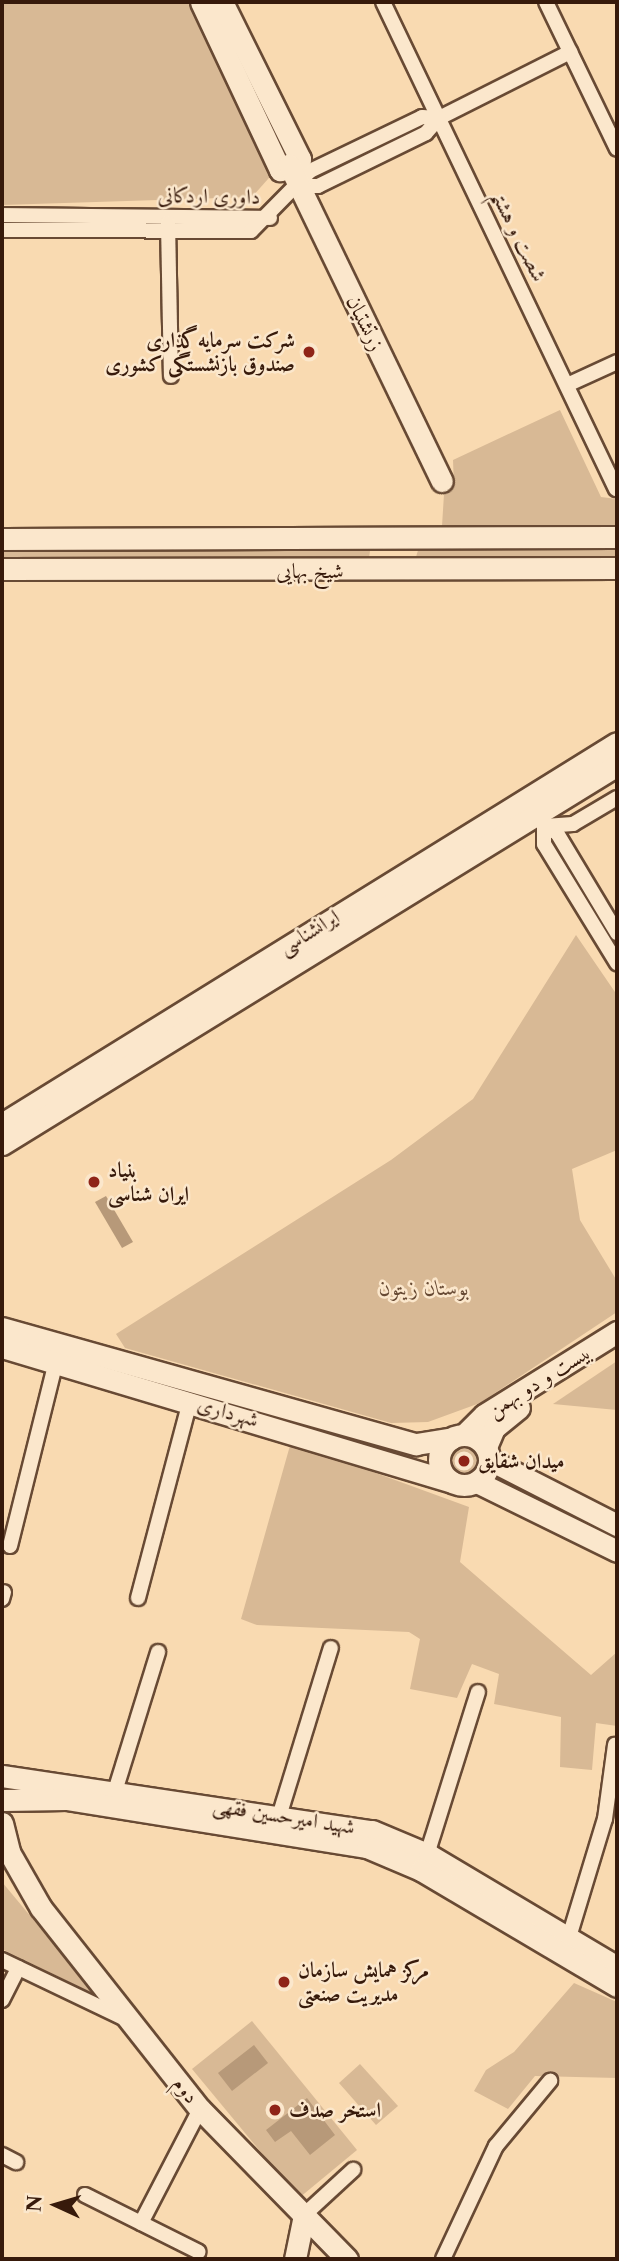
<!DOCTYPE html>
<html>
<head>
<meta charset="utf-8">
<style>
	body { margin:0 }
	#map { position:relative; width:619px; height:2261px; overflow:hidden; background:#f9dab1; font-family:"Libre Caslon Text",Amiri,serif }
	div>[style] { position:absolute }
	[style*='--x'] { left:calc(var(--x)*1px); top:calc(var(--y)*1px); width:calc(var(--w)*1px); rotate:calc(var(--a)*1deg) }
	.green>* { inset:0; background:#d8b995 }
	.round { border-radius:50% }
	.water>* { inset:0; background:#b79979 }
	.roads { filter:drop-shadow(2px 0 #684a34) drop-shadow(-2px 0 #684a34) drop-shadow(0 2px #684a34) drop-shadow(0 -2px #684a34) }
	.street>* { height:14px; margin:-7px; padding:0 7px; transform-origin:7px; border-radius:7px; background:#fbe7cc }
	.secondary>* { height:21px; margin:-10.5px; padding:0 10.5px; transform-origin:10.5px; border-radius:10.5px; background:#fbe7cc }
	.secondary>.ring { margin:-10.5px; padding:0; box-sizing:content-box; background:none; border:21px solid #fbe7cc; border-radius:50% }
	.dots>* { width:19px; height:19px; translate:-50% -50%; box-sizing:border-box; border:4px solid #fbe7cc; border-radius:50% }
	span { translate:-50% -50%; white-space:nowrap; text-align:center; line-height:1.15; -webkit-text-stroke:5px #fbe7cc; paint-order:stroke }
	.street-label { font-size:21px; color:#371a0b }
	.poi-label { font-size:21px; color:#371a0b; font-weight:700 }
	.right { translate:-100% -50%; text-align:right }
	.left { translate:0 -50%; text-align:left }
	.park-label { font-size:21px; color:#674a34; font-style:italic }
	.frame { position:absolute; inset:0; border:4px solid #371a0b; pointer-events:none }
	.north { position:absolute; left:21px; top:2170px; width:70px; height:70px; -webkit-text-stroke:5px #fbe7cc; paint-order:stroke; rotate:274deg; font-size:19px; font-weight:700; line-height:28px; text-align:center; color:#371a0b }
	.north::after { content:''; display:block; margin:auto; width:24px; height:32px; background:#371a0b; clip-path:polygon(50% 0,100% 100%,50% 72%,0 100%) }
</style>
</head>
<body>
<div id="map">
	<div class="green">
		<i style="clip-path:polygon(2px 2px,193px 2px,276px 170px,252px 197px,2px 205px)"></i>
		<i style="clip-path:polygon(560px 410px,601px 497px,617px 499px,617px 527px,442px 526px,444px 494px,454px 487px,453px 460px)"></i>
		<i style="clip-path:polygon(371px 544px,369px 558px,2px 557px,2px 547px)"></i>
		<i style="clip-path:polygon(617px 546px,617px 559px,416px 557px,419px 547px)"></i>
		<i style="clip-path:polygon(576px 935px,617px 995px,617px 1150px,572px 1169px,580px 1220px,617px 1281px,617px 1312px,480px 1403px,428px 1422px,391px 1423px,125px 1348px,116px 1334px,391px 1160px,473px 1099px)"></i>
		<i style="clip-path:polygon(617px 1361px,617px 1410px,553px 1404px)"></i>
		<i class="round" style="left:444px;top:1440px;width:40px;height:40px"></i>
		<i style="clip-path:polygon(291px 1442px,469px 1507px,460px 1562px,591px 1675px,617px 1652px,617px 1726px,596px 1723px,592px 1770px,560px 1767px,561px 1717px,494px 1704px,499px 1674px,472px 1664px,457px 1698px,410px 1689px,420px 1639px,409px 1632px,257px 1625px,241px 1619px)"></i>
		<i style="clip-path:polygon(2px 1882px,96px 1995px,2px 1949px)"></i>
		<i style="clip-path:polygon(574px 1983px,617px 2002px,617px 2078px,535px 2076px,508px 2109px,474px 2091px,486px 2070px,514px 2052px)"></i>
		<i style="clip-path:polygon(252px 2021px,357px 2150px,299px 2198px,192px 2069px)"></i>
		<i style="clip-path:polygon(360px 2064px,398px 2106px,376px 2125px,339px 2083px)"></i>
	</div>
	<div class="water">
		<i style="clip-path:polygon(106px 1196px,133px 1242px,122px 1248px,95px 1202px)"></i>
		<i style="clip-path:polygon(254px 2045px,268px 2063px,232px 2091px,218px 2073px)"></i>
		<i style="clip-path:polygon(307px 2098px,335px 2135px,310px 2155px,291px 2131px,275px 2142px,266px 2130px)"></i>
	</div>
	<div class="roads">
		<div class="street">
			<i style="--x:383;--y:2;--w:540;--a:64.43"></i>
			<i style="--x:546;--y:2;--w:163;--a:64.2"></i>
			<i style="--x:298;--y:186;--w:20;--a:0"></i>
			<i style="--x:318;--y:186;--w:120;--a:-26.1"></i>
			<i style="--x:426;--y:133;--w:20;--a:-49"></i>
			<i style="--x:439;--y:118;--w:147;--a:-26.7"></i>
			<i style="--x:2;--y:215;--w:268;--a:0.6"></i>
			<i style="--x:168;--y:223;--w:153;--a:88.9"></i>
			<i style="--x:2;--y:230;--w:249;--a:0.2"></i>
			<i style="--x:251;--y:231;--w:84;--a:-45.5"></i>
			<i style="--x:310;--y:171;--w:124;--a:-25.7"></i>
			<i style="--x:422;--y:117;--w:17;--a:3"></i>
			<i style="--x:567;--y:385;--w:55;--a:-24.7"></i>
			<i style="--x:544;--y:826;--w:18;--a:90"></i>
			<i style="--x:544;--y:844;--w:140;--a:58.5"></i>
			<i style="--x:544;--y:826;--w:15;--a:28"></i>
			<i style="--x:557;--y:833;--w:117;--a:59"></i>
			<i style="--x:545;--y:826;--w:28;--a:-4"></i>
			<i style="--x:573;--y:824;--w:51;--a:-30.6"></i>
			<i style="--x:10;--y:1546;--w:190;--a:-76"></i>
			<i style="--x:138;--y:1598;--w:204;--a:-75.2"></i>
			<i style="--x:2;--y:1599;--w:7;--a:-74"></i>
			<i style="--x:112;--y:1801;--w:156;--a:-72.8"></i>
			<i style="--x:277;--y:1823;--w:183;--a:-72.9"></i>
			<i style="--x:425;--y:1861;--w:177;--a:-72.6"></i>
			<i style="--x:566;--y:1947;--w:134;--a:-73.1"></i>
			<i style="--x:605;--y:1819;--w:75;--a:-82.3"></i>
			<i style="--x:2;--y:1960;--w:139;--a:25.6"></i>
			<i style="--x:2;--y:2000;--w:36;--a:-63"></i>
			<i style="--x:2;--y:2155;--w:16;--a:27"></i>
			<i style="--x:85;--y:2195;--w:127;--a:26.6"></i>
			<i style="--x:304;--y:2215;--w:67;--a:-42.6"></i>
			<i style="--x:141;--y:2223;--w:128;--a:-62.6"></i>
			<i style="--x:443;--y:2259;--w:125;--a:-64.9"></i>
			<i style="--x:496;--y:2146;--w:85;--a:-50.3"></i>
		</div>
		<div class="secondary">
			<i style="--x:201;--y:2;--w:186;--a:64.8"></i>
			<i style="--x:280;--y:170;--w:23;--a:-29"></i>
			<i style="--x:300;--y:159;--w:175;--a:-116.4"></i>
			<i style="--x:289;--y:165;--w:351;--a:64.2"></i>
			<i style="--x:2;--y:539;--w:615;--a:-0.19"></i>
			<i style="--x:2;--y:569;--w:615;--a:-0.09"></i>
			<i style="--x:2;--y:1124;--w:723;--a:-31.78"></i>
			<i style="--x:2;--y:1144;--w:722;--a:-31.64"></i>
			<i style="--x:2;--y:1328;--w:430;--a:15.7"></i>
			<i style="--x:416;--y:1444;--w:36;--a:-9"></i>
			<i style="--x:2;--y:1347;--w:470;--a:16.7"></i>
			<i class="ring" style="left:439px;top:1435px;width:29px;height:29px"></i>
			<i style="--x:464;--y:1435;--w:28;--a:-45"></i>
			<i style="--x:484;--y:1415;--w:157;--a:-32"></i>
			<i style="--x:486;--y:1447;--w:21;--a:-67"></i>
			<i style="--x:494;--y:1428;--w:32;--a:-39"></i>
			<i style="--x:490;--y:1460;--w:143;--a:27.1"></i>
			<i style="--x:477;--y:1482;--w:156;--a:26.2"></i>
			<i style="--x:2;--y:1776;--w:374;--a:8.5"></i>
			<i style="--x:372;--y:1831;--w:62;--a:22.8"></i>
			<i style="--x:429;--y:1855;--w:219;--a:30.8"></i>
			<i style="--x:4;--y:1800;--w:62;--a:-0.9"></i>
			<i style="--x:66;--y:1799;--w:305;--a:9.1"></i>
			<i style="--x:367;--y:1847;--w:59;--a:23.1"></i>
			<i style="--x:421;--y:1870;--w:228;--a:30.6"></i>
			<i style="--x:2;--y:1823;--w:30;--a:76"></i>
			<i style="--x:9;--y:1852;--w:64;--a:60.3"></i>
			<i style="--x:41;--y:1908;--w:256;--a:51.7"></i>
			<i style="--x:200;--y:2109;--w:210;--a:45.6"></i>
			<i style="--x:295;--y:2259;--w:45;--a:-78.4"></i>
		</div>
	</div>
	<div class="dots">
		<i style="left:309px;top:352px;background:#8f2418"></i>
		<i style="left:94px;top:1182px;background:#8f2418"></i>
		<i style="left:464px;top:1461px;background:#8f2418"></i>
		<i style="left:284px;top:1982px;background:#8f2418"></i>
		<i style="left:275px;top:2110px;background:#8f2418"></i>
	</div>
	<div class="street-label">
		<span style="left:209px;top:196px;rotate:1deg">داوری اردکانی</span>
		<span style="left:519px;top:236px;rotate:64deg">شصت و هشتم</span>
		<span style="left:365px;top:323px;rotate:64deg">زرتشتیان</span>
		<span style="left:310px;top:571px">شیخ بهایی</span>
		<span style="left:309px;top:932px;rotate:-31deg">ایرانشناسی</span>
		<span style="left:539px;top:1381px;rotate:-32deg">بیست و دو بهمن</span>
		<span style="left:228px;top:1412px;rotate:16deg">شهرداری</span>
		<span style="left:284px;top:1816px;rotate:9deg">شهید امیرحسین فقهی</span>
		<span style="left:186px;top:2090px;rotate:52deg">دوم</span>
	</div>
	<div class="poi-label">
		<span class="right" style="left:295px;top:352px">شرکت سرمایه‌گذاری<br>صندوق بازنشستگی کشوری</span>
		<span class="left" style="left:108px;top:1182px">بنیاد<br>ایران شناسی</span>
		<span class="left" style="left:478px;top:1461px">میدان شقایق</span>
		<span class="left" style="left:298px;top:1982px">مرکز همایش سازمان<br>مدیریت صنعتی</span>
		<span class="left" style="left:289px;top:2110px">استخر صدف</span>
	</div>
	<div class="park-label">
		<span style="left:424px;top:1288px">بوستان زیتون</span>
	</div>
	<div class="frame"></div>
	<div class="north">N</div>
</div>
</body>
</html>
